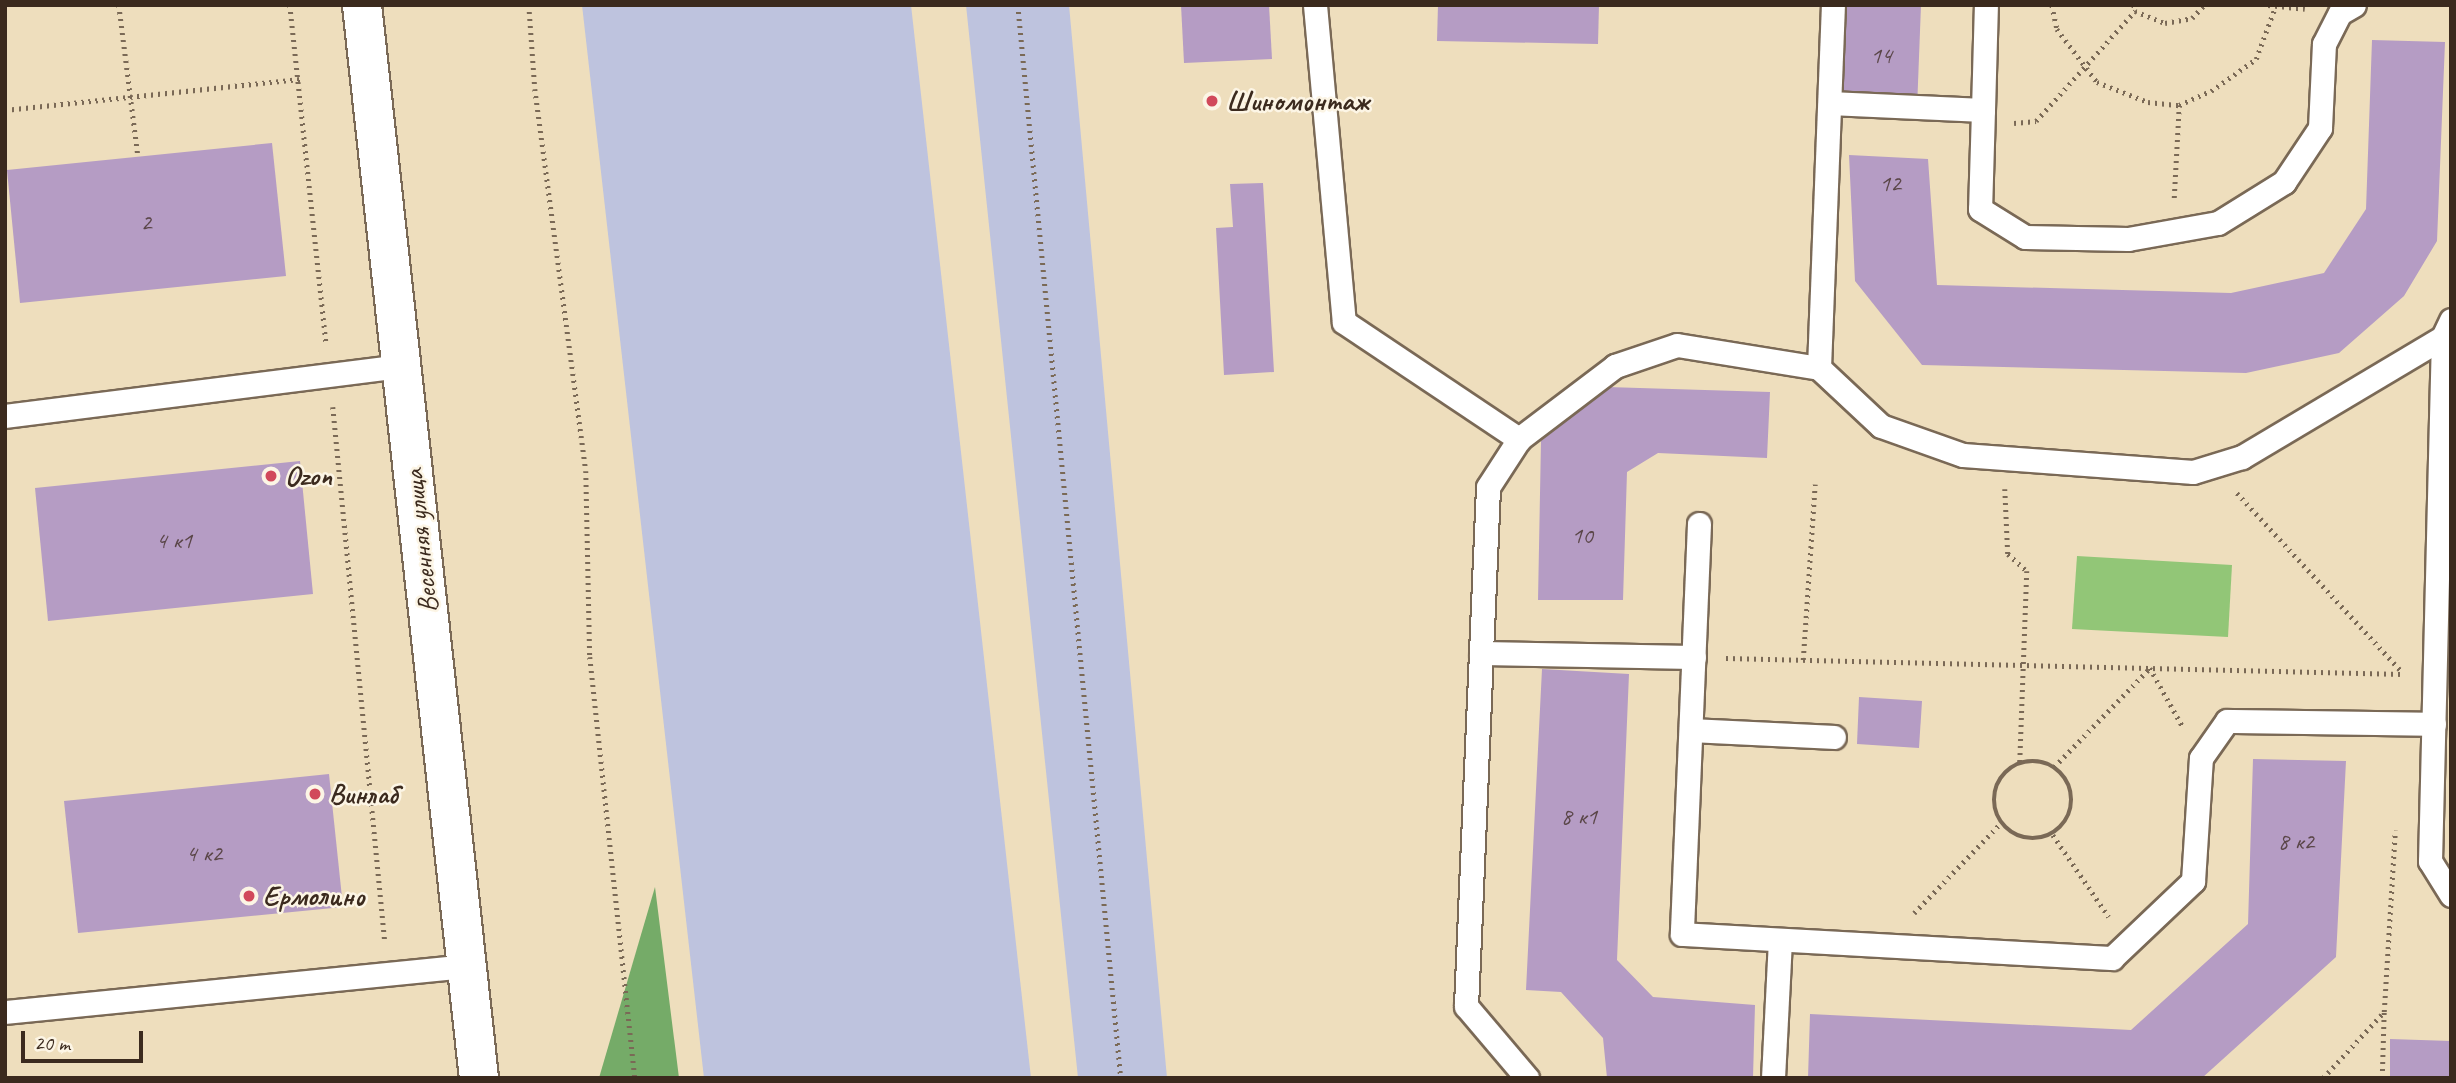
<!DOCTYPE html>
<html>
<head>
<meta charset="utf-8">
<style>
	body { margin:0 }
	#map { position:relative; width:2456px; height:1083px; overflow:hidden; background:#eedebd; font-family:Caveat,sans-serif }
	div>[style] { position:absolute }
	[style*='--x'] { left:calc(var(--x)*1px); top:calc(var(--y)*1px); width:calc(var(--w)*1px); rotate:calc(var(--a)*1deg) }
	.industrial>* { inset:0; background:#bec3de }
	.green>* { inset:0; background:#92c677 }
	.forest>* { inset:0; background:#75ab68 }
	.building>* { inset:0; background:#b59cc4 }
	.path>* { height:4.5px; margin-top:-2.25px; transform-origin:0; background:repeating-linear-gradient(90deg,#7a6956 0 2px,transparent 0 7px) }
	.path>.ring { margin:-2.25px; padding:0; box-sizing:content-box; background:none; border:4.5px solid #7a6956; border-radius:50% }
	.roads { filter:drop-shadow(2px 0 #7a6956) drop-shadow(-2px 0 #7a6956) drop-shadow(0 2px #7a6956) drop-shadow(0 -2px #7a6956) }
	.lane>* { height:23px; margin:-11.5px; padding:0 11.5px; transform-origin:11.5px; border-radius:11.5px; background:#fff }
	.street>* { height:38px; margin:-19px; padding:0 19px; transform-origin:19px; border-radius:19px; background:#fff }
	.dots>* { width:19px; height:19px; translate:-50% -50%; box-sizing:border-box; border:4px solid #fcf5e5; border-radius:50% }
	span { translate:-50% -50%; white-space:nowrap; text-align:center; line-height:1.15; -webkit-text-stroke:5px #fcf5e5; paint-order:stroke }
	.number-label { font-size:24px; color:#5a4648 }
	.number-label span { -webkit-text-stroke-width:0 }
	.poi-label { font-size:28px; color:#3b2a1e; font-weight:700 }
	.left { translate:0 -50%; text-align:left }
	.street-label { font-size:28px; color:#3b2a1e }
	.frame { position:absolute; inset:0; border:7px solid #3b2a1e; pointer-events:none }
	.scale { position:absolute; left:21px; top:1031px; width:122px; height:32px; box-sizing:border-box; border:4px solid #3b2a1e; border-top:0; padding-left:9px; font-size:21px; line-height:24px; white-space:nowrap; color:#3b2a1e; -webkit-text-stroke:5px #fcf5e5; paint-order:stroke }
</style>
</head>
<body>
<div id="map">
	<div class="industrial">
		<i style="clip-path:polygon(582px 5px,911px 5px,1031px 1078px,704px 1078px)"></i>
		<i style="clip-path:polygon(966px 5px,1069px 5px,1167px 1078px,1078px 1078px)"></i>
	</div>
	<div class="green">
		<i style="clip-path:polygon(2077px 556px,2232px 565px,2228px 637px,2072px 629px)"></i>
	</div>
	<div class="forest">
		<i style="clip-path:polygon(655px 887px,679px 1078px,599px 1078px)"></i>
	</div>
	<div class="building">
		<i style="clip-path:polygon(1181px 5px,1269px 5px,1272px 59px,1184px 63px)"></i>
		<i style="clip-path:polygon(1438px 5px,1599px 5px,1598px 44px,1437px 41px)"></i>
		<i style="clip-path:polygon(1844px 5px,1921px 5px,1917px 109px,1841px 107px)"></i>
		<i style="clip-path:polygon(2372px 40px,2445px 42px,2437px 241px,2404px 296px,2339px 353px,2246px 373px,1922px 365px,1855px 281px,1849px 155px,1928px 159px,1937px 285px,2231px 293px,2324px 273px,2366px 209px)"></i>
		<i style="clip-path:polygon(272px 143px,286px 276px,20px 303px,7px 170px)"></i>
		<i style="clip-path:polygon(1263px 183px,1274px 372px,1224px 375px,1216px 228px,1233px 227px,1230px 184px)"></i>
		<i style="clip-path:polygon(1607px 387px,1770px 392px,1767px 458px,1658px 453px,1627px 472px,1623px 600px,1538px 600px,1541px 441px)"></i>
		<i style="clip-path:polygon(300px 461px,313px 594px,48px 621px,35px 488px)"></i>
		<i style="clip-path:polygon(1542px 669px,1629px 674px,1617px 960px,1653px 997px,1755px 1005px,1753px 1078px,1607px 1078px,1603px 1038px,1561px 992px,1526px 990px)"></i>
		<i style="clip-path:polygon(1859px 697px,1922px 701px,1919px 748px,1857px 744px)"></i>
		<i style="clip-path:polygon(2253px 759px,2346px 761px,2336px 957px,2202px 1078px,1808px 1078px,1810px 1014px,2131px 1030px,2248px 924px)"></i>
		<i style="clip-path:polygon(329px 774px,343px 907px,78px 933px,64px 801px)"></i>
		<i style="clip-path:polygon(2390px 1039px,2451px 1041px,2451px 1078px,2390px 1078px)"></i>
	</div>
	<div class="path">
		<i style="--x:119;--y:5;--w:152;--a:82.8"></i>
		<i style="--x:290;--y:5;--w:340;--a:83.9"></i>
		<i style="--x:529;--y:5;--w:84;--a:85.9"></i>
		<i style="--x:535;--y:89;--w:385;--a:82.4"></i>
		<i style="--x:586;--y:471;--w:186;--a:88.8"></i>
		<i style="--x:590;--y:657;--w:423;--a:83.9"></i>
		<i style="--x:1018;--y:5;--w:1078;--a:84.52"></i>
		<i style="--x:2052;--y:5;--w:25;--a:78"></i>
		<i style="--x:2057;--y:29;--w:66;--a:53"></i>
		<i style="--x:2097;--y:82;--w:55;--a:21.4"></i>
		<i style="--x:2148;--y:102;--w:31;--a:6"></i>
		<i style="--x:2179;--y:105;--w:35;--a:-24"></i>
		<i style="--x:2211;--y:91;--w:55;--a:-35.4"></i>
		<i style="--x:2256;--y:59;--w:58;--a:-69.7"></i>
		<i style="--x:2134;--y:5;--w:6;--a:81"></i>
		<i style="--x:2135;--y:11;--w:32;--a:22"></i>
		<i style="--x:2165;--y:23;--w:27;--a:-10"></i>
		<i style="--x:2192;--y:18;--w:18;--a:-47"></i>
		<i style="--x:2268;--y:5;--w:37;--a:6"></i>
		<i style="--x:5;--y:110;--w:297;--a:-6"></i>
		<i style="--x:2014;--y:123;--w:22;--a:-5"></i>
		<i style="--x:2036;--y:121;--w:148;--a:-48"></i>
		<i style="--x:2174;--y:198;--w:93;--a:-86.9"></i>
		<i style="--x:333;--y:407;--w:538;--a:84.45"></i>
		<i style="--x:2005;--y:489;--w:65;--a:87.4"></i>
		<i style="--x:2008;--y:554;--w:25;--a:42"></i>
		<i style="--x:2027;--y:571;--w:192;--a:92.1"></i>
		<i style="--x:2237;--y:493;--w:243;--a:47.3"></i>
		<i style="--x:1726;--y:658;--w:677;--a:1.35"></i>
		<i style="--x:1803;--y:660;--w:176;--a:-86.1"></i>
		<i class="ring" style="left:1994px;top:761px;width:73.5px;height:73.5px"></i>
		<i style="--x:2054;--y:767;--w:138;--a:-45.9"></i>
		<i style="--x:2150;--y:668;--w:68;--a:60.8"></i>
		<i style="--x:2053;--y:835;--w:99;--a:55.7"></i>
		<i style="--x:1914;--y:913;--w:125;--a:-46"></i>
		<i style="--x:2323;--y:1078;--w:90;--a:-47.3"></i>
		<i style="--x:2384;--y:1012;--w:182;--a:-86.5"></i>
		<i style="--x:2382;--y:1078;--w:66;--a:-88.3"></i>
	</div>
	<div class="roads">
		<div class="lane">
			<i style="--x:1315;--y:5;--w:318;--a:84.8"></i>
			<i style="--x:1344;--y:322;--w:211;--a:33.8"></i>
			<i style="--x:1830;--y:103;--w:153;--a:2.6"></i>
			<i style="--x:1983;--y:110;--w:99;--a:91.7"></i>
			<i style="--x:1980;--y:209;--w:53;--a:31.9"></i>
			<i style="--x:2025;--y:237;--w:103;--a:1.1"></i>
			<i style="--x:2128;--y:239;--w:91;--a:-10.1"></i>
			<i style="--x:2218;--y:223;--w:78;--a:-31.8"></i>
			<i style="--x:2284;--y:182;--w:65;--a:-56.3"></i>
			<i style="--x:2320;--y:128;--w:84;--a:-87.3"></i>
			<i style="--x:2324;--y:44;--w:35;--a:-63"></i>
			<i style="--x:2340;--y:13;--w:16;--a:-30"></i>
			<i style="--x:1983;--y:110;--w:105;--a:-88.4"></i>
			<i style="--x:2451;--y:320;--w:19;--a:115"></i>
			<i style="--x:2443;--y:337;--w:524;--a:91.42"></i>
			<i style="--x:2430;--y:861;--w:40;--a:58"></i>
			<i style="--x:1819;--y:368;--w:363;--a:-87.8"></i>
			<i style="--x:5;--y:416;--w:400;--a:-7.2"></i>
			<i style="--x:1699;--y:524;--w:410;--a:92.4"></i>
			<i style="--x:1682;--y:934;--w:431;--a:3.2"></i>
			<i style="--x:2112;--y:958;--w:112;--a:-43.5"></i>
			<i style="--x:2193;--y:881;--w:123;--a:-86.3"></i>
			<i style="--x:2201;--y:758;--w:45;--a:-54.9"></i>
			<i style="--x:2227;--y:721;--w:207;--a:0.8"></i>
			<i style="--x:1481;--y:653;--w:213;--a:1.1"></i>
			<i style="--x:1691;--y:730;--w:143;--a:2.8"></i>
			<i style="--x:5;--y:1012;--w:466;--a:-5.7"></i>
			<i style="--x:1527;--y:1078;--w:94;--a:-130.3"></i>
			<i style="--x:1466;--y:1006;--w:519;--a:-87.57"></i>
			<i style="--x:1488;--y:487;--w:57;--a:-57.1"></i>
			<i style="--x:1519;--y:439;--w:121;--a:-37.2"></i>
			<i style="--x:1615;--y:366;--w:65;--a:-18.7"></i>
			<i style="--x:1677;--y:345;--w:144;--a:9.2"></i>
			<i style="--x:1819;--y:368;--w:85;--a:43.1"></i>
			<i style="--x:1881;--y:426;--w:87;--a:19.5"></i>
			<i style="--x:1963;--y:455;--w:231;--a:4.2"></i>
			<i style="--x:2193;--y:472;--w:51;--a:-17"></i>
			<i style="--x:2242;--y:457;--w:234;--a:-30.8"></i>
			<i style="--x:1773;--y:1078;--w:136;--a:-87.1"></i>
		</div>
		<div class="street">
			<i style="--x:362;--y:5;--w:1079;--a:83.78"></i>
		</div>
	</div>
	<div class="dots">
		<i style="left:1212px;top:101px;background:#d1495b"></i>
		<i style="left:271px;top:476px;background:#d1495b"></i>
		<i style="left:315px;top:794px;background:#d1495b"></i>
		<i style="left:249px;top:896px;background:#d1495b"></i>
	</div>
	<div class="number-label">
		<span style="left:1881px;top:56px">14</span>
		<span style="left:1890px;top:184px">12</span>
		<span style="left:146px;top:223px">2</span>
		<span style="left:1582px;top:536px">10</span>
		<span style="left:174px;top:541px">4 к1</span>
		<span style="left:1579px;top:817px">8 к1</span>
		<span style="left:2296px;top:842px">8 к2</span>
		<span style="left:204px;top:854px">4 к2</span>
	</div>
	<div class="poi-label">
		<span class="left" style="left:1226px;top:101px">Шиномонтаж</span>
		<span class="left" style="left:285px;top:476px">Ozon</span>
		<span class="left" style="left:329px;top:794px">Винлаб</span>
		<span class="left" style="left:263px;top:896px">Ермолино</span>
	</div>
	<div class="street-label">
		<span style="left:421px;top:541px;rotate:-96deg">Весенняя улица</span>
	</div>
	<div class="frame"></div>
	<div class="scale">20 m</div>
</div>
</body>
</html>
